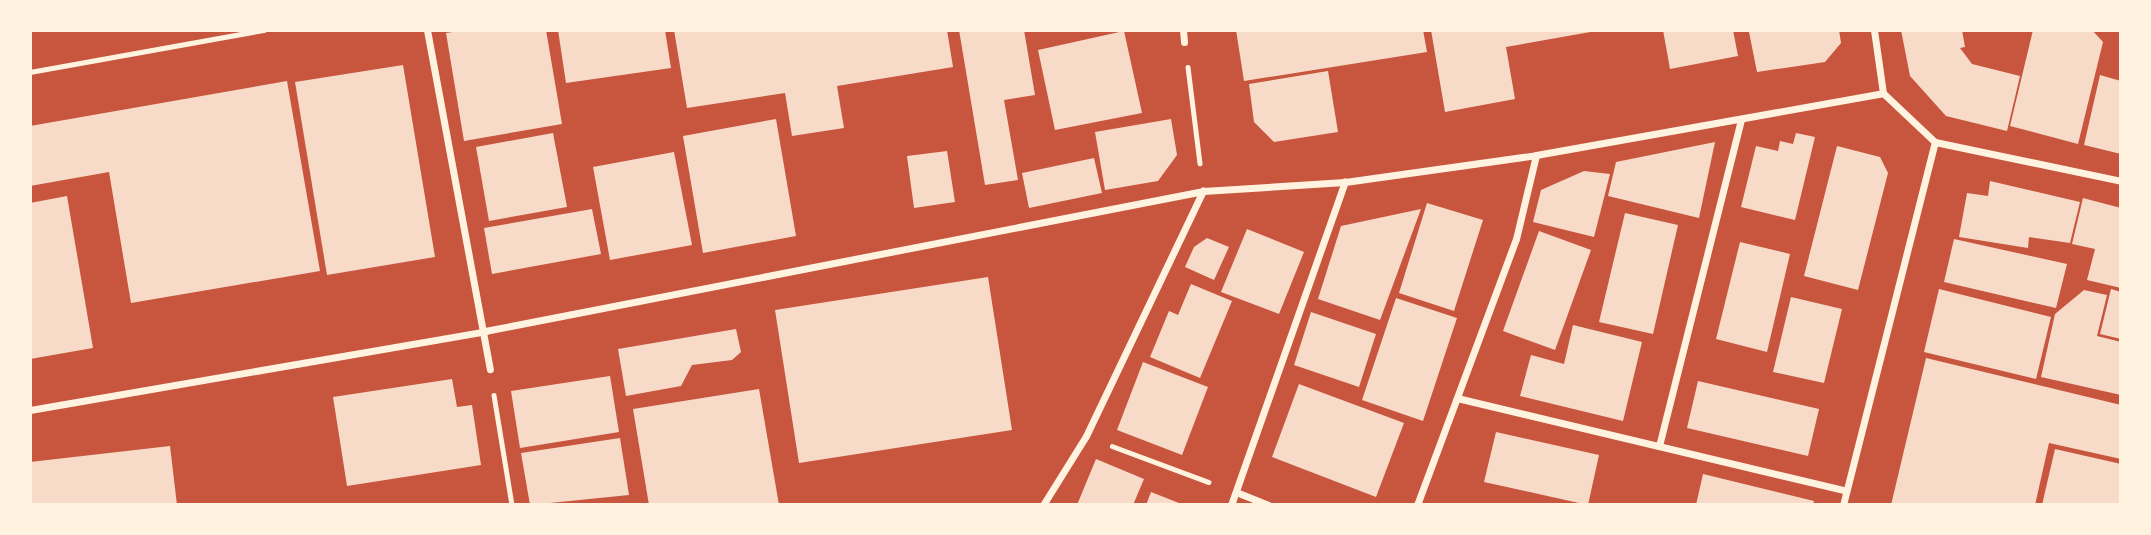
<!DOCTYPE html>
<html>
<head>
<meta charset="utf-8">
<style>
	body { margin:0 }
	#map { position:relative; width:2151px; height:535px; overflow:hidden; background:#c8553d; font-family:Barlow,sans-serif }
	div>[style] { position:absolute }
	[style*='--x'] { left:calc(var(--x)*1px); top:calc(var(--y)*1px); width:calc(var(--w)*1px); rotate:calc(var(--a)*1deg) }
	.building>* { inset:0; background:#f7dbc8 }
	.path>* { height:4.5px; margin:-2.25px; padding:0 2.25px; transform-origin:2.25px; border-radius:2.25px; background:#fff3e0 }
	.minor>* { height:7px; margin:-3.5px; padding:0 3.5px; transform-origin:3.5px; border-radius:3.5px; background:#fff3e0 }
	span { translate:-50% -50%; white-space:nowrap; text-align:center; line-height:1.15; -webkit-text-stroke:7px #fff3e0; paint-order:stroke }
	.frame { position:absolute; inset:0; border:32px solid #fff3e0; pointer-events:none }
</style>
</head>
<body>
<div id="map">
	<div class="building">
		<i style="clip-path:polygon(466px 30px,546px 30px,562px 124px,464px 141px,446px 33px)"></i>
		<i style="clip-path:polygon(558px 30px,665px 30px,671px 68px,566px 83px)"></i>
		<i style="clip-path:polygon(674px 30px,947px 30px,953px 67px,837px 86px,844px 128px,792px 136px,785px 93px,687px 108px)"></i>
		<i style="clip-path:polygon(959px 30px,1024px 30px,1035px 95px,1004px 100px,1018px 180px,985px 185px)"></i>
		<i style="clip-path:polygon(1236px 30px,1423px 30px,1427px 52px,1244px 81px)"></i>
		<i style="clip-path:polygon(1431px 30px,1596px 30px,1596px 31px,1506px 47px,1515px 99px,1445px 112px)"></i>
		<i style="clip-path:polygon(1663px 30px,1733px 30px,1738px 56px,1670px 69px)"></i>
		<i style="clip-path:polygon(1765px 30px,1839px 30px,1841px 43px,1825px 62px,1757px 72px,1749px 32px)"></i>
		<i style="clip-path:polygon(1901px 30px,1962px 30px,1965px 47px,1960px 48px,1972px 64px,2020px 76px,2007px 131px,1946px 116px,1910px 76px)"></i>
		<i style="clip-path:polygon(2033px 30px,2092px 30px,2103px 42px,2078px 144px,2010px 126px)"></i>
		<i style="clip-path:polygon(1124px 31px,1142px 113px,1055px 130px,1038px 50px)"></i>
		<i style="clip-path:polygon(403px 65px,435px 257px,327px 275px,295px 82px)"></i>
		<i style="clip-path:polygon(1328px 71px,1338px 132px,1274px 142px,1254px 122px,1249px 84px)"></i>
		<i style="clip-path:polygon(2100px 75px,2121px 81px,2121px 154px,2084px 145px)"></i>
		<i style="clip-path:polygon(287px 81px,320px 271px,131px 303px,109px 172px,30px 186px,30px 126px)"></i>
		<i style="clip-path:polygon(776px 119px,796px 236px,703px 253px,683px 136px)"></i>
		<i style="clip-path:polygon(1171px 119px,1177px 155px,1158px 181px,1105px 190px,1095px 132px)"></i>
		<i style="clip-path:polygon(553px 133px,567px 207px,489px 221px,476px 147px)"></i>
		<i style="clip-path:polygon(1796px 133px,1815px 137px,1795px 220px,1741px 207px,1756px 146px,1778px 151px,1780px 141px,1793px 144px)"></i>
		<i style="clip-path:polygon(1715px 142px,1699px 218px,1608px 196px,1616px 162px)"></i>
		<i style="clip-path:polygon(1837px 146px,1880px 157px,1888px 173px,1858px 290px,1804px 276px)"></i>
		<i style="clip-path:polygon(947px 151px,955px 202px,914px 208px,907px 156px)"></i>
		<i style="clip-path:polygon(674px 152px,692px 245px,610px 260px,593px 167px)"></i>
		<i style="clip-path:polygon(1094px 158px,1102px 193px,1029px 208px,1022px 173px)"></i>
		<i style="clip-path:polygon(1584px 171px,1610px 174px,1594px 237px,1533px 222px,1541px 190px)"></i>
		<i style="clip-path:polygon(1990px 181px,2080px 202px,2070px 243px,2029px 237px,2028px 248px,1959px 237px,1967px 193px,1988px 196px)"></i>
		<i style="clip-path:polygon(67px 196px,93px 348px,30px 359px,30px 203px)"></i>
		<i style="clip-path:polygon(2083px 198px,2121px 208px,2121px 288px,2087px 280px,2095px 249px,2072px 244px)"></i>
		<i style="clip-path:polygon(1427px 203px,1483px 220px,1454px 311px,1399px 293px)"></i>
		<i style="clip-path:polygon(592px 209px,601px 254px,492px 274px,484px 228px)"></i>
		<i style="clip-path:polygon(1421px 209px,1380px 320px,1318px 299px,1341px 226px)"></i>
		<i style="clip-path:polygon(1625px 213px,1678px 225px,1653px 334px,1599px 322px)"></i>
		<i style="clip-path:polygon(1247px 229px,1304px 252px,1279px 314px,1221px 292px)"></i>
		<i style="clip-path:polygon(1539px 231px,1591px 250px,1555px 350px,1503px 331px)"></i>
		<i style="clip-path:polygon(1207px 238px,1229px 247px,1214px 280px,1185px 267px,1194px 247px)"></i>
		<i style="clip-path:polygon(1954px 239px,2067px 264px,2056px 308px,1944px 282px)"></i>
		<i style="clip-path:polygon(1740px 242px,1790px 254px,1767px 352px,1716px 339px)"></i>
		<i style="clip-path:polygon(988px 277px,1012px 430px,799px 463px,775px 310px)"></i>
		<i style="clip-path:polygon(1191px 284px,1232px 301px,1200px 378px,1150px 357px,1169px 311px,1178px 315px)"></i>
		<i style="clip-path:polygon(1939px 289px,2051px 317px,2036px 379px,1924px 352px)"></i>
		<i style="clip-path:polygon(2111px 289px,2121px 292px,2121px 339px,2100px 334px)"></i>
		<i style="clip-path:polygon(2084px 290px,2107px 295px,2097px 336px,2121px 342px,2121px 395px,2041px 377px,2055px 314px)"></i>
		<i style="clip-path:polygon(1791px 297px,1842px 309px,1824px 383px,1773px 372px)"></i>
		<i style="clip-path:polygon(1396px 298px,1457px 318px,1423px 421px,1362px 400px)"></i>
		<i style="clip-path:polygon(1311px 312px,1376px 334px,1359px 387px,1294px 365px)"></i>
		<i style="clip-path:polygon(1573px 325px,1642px 342px,1623px 421px,1520px 396px,1531px 355px,1564px 364px)"></i>
		<i style="clip-path:polygon(736px 329px,741px 352px,732px 360px,692px 365px,681px 386px,626px 396px,618px 349px)"></i>
		<i style="clip-path:polygon(1926px 358px,2121px 405px,2121px 459px,2049px 443px,2035px 505px,1891px 505px)"></i>
		<i style="clip-path:polygon(1143px 362px,1208px 387px,1182px 455px,1117px 430px)"></i>
		<i style="clip-path:polygon(610px 376px,619px 432px,520px 448px,511px 391px)"></i>
		<i style="clip-path:polygon(452px 379px,457px 407px,472px 405px,481px 465px,347px 486px,333px 397px)"></i>
		<i style="clip-path:polygon(1698px 381px,1819px 409px,1808px 456px,1687px 428px)"></i>
		<i style="clip-path:polygon(1299px 384px,1404px 423px,1376px 497px,1272px 457px)"></i>
		<i style="clip-path:polygon(759px 389px,779px 505px,649px 505px,633px 409px)"></i>
		<i style="clip-path:polygon(1496px 432px,1599px 455px,1588px 505px,1484px 482px)"></i>
		<i style="clip-path:polygon(620px 438px,629px 495px,530px 505px,521px 453px)"></i>
		<i style="clip-path:polygon(170px 446px,177px 505px,30px 505px,30px 462px)"></i>
		<i style="clip-path:polygon(2055px 449px,2121px 464px,2121px 505px,2042px 505px)"></i>
		<i style="clip-path:polygon(1096px 459px,1144px 479px,1133px 505px,1077px 505px)"></i>
		<i style="clip-path:polygon(1703px 474px,1814px 501px,1813px 505px,1696px 505px)"></i>
		<i style="clip-path:polygon(1151px 492px,1184px 505px,1146px 505px)"></i>
	</div>
	<div class="path">
		<i style="--x:1188;--y:67;--w:97;--a:82.9"></i>
		<i style="--x:30;--y:72;--w:238;--a:-10.2"></i>
		<i style="--x:494;--y:395;--w:111;--a:80.7"></i>
		<i style="--x:1112;--y:446;--w:103;--a:20.4"></i>
	</div>
	<div class="minor">
		<i style="--x:427;--y:30;--w:345;--a:79.5"></i>
		<i style="--x:1183;--y:30;--w:12;--a:85"></i>
		<i style="--x:1874;--y:30;--w:64;--a:81.9"></i>
		<i style="--x:1883;--y:93;--w:71;--a:43.3"></i>
		<i style="--x:1935;--y:142;--w:190;--a:11.8"></i>
		<i style="--x:1457;--y:398;--w:400;--a:13.4"></i>
		<i style="--x:30;--y:410;--w:462;--a:-9.8"></i>
		<i style="--x:485;--y:331;--w:732;--a:-11.03"></i>
		<i style="--x:1203;--y:191;--w:142;--a:-3.6"></i>
		<i style="--x:1345;--y:182;--w:193;--a:-8"></i>
		<i style="--x:1536;--y:155;--w:352;--a:-10.1"></i>
		<i style="--x:1659;--y:446;--w:336;--a:-75.9"></i>
		<i style="--x:1236;--y:492;--w:35;--a:22"></i>
		<i style="--x:1043;--y:505;--w:81;--a:-58.1"></i>
		<i style="--x:1086;--y:436;--w:272;--a:-64.5"></i>
		<i style="--x:1231;--y:505;--w:343;--a:-70.6"></i>
		<i style="--x:1417;--y:505;--w:284;--a:-69.6"></i>
		<i style="--x:1516;--y:239;--w:86;--a:-76.6"></i>
		<i style="--x:1843;--y:505;--w:374;--a:-75.8"></i>
	</div>
	<div class="frame"></div>
</div>
</body>
</html>
